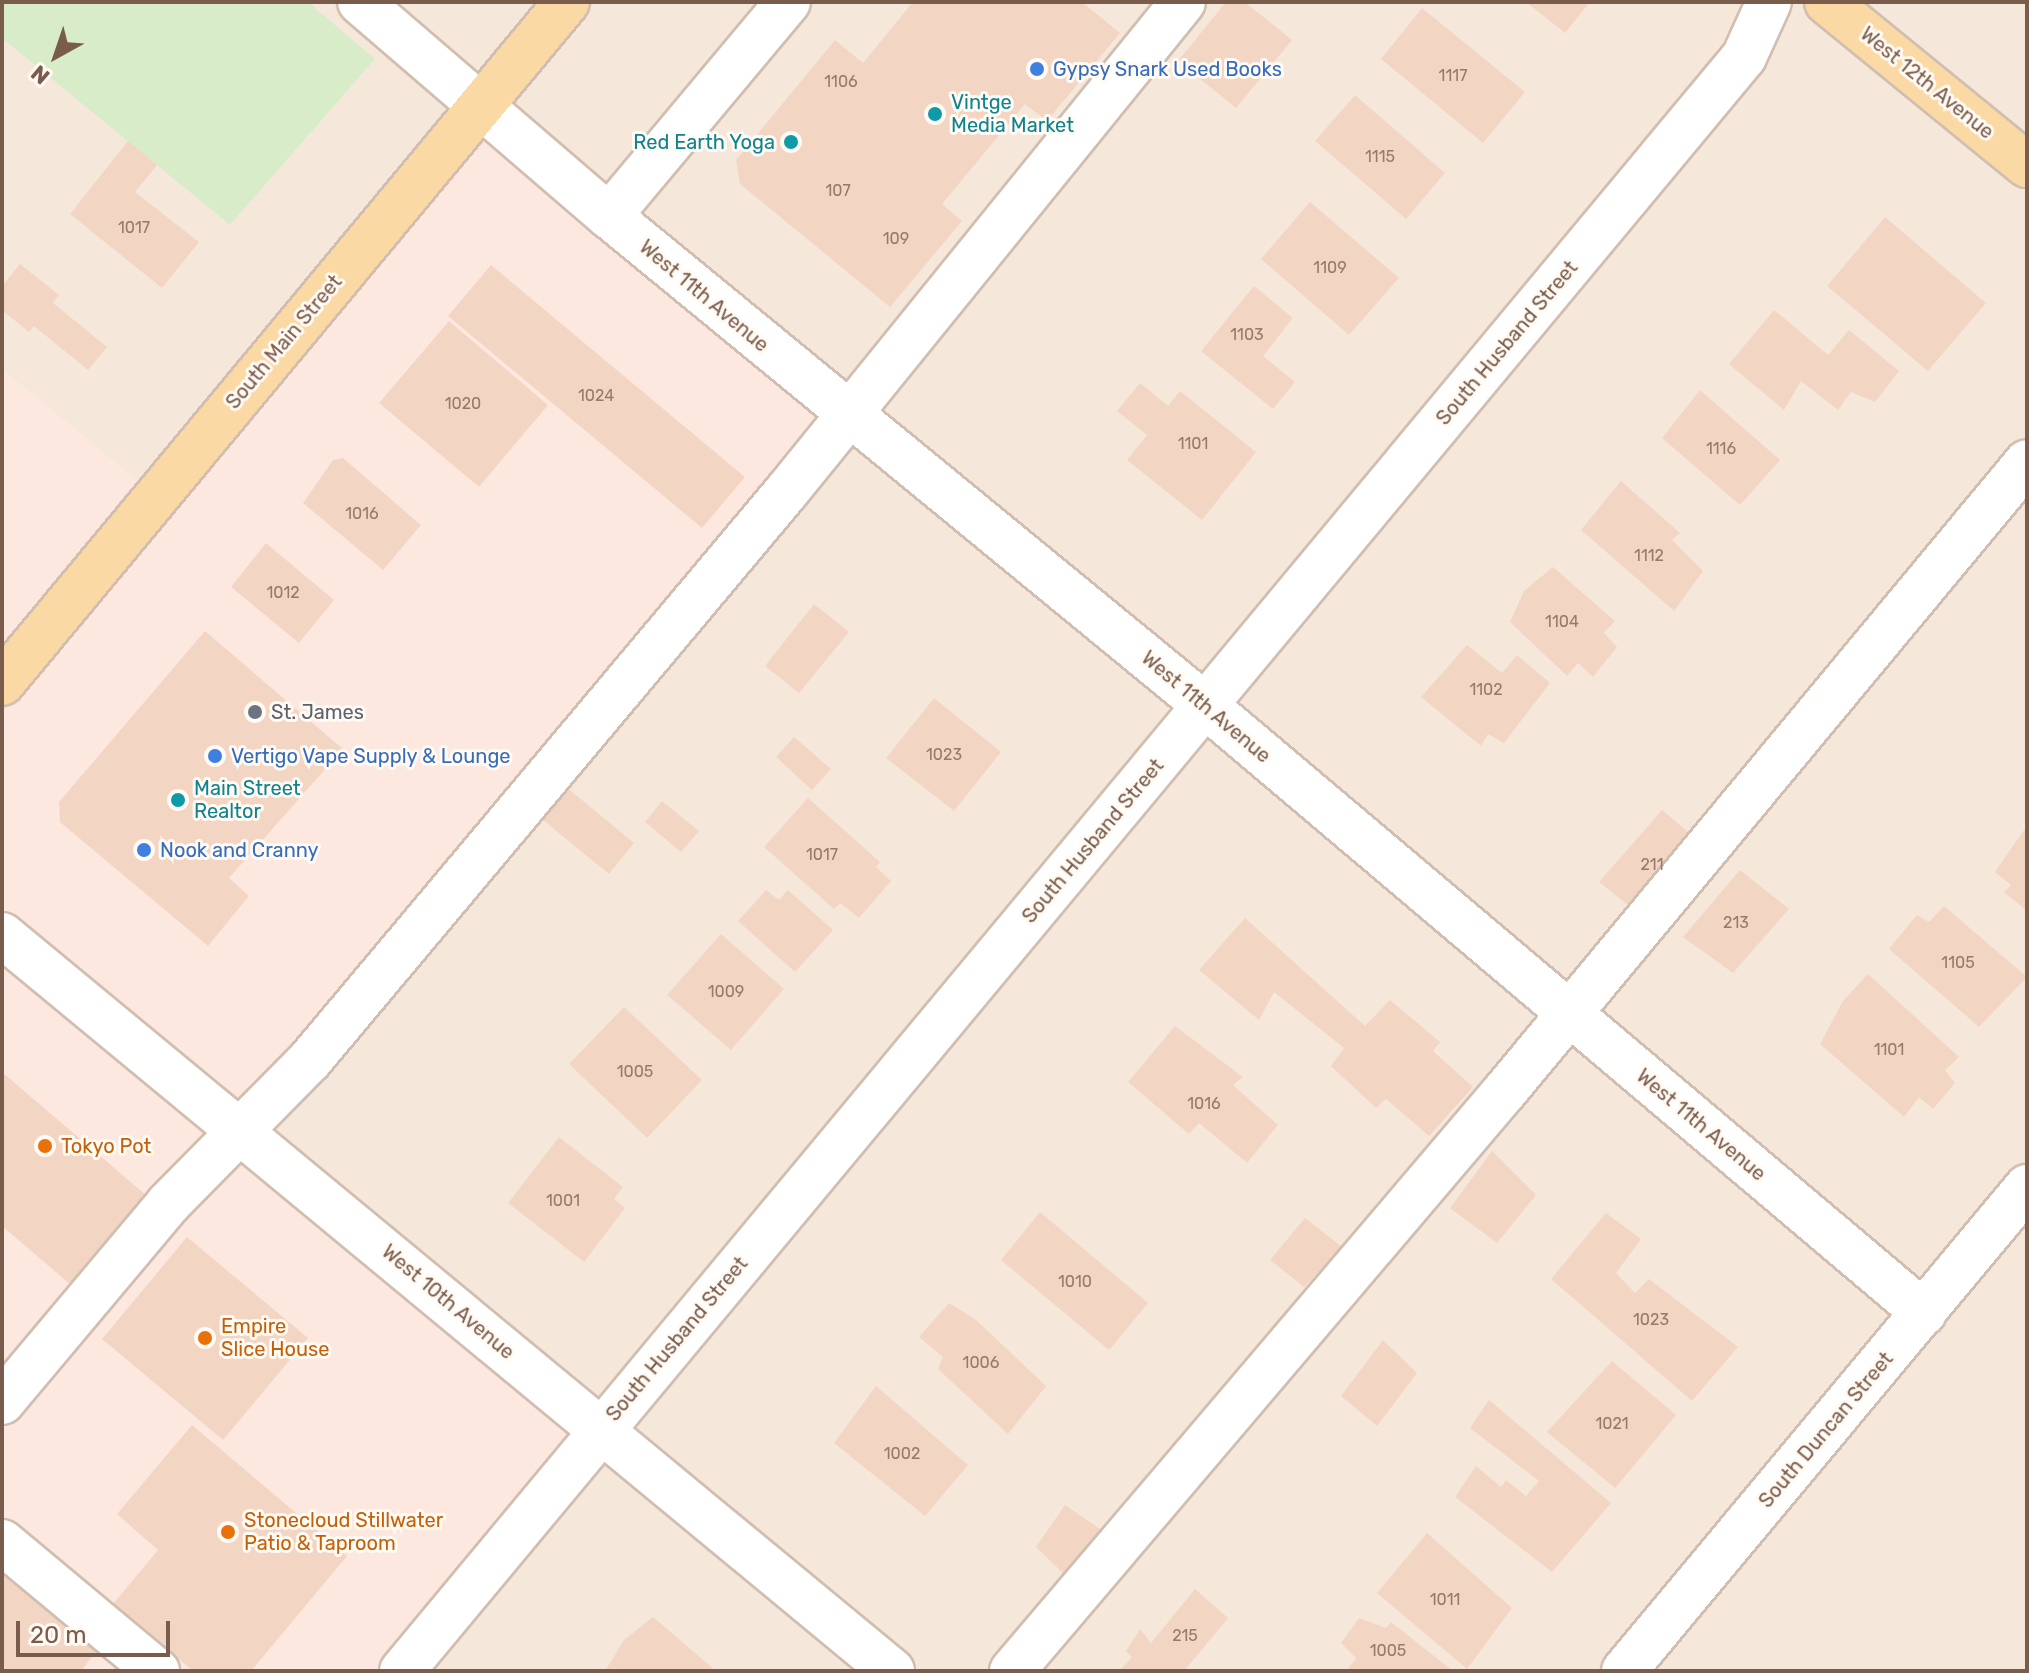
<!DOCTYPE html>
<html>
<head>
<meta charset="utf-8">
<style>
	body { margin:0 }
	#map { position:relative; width:2029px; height:1673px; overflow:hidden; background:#fdf6ec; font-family:Rubik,sans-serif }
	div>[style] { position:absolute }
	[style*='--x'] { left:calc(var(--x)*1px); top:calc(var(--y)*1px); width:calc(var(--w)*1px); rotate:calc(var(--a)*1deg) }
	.residential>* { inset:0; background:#f5e8da }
	.commercial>* { inset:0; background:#fde8e0 }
	.green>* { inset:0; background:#d8ecc9 }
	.building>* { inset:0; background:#f3d5c3 }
	.roads { filter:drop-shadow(2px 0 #d1beb0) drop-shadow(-2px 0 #d1beb0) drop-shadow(0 2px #d1beb0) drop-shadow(0 -2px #d1beb0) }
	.minor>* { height:44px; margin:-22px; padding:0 22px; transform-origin:22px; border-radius:22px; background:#fff }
	.major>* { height:44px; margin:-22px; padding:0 22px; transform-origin:22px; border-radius:22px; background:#fbd9a5 }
	.dots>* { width:22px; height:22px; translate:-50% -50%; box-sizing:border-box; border:4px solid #fffaf3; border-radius:50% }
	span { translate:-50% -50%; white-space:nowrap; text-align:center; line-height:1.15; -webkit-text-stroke:6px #fffaf3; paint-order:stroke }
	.number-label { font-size:16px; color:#987a6a }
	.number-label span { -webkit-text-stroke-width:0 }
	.shop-label { font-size:20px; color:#366cbe }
	.left { translate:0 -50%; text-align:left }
	.street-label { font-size:20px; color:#7a5c4d }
	.culture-label { font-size:20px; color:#0d838f }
	.right { translate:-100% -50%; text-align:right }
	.worship-label { font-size:20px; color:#5b616d }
	.food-label { font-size:20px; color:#c56008 }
	.frame { position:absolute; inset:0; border:4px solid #7a5c4d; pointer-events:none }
	.north { position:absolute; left:16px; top:16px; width:80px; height:80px; -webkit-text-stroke:6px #fffaf3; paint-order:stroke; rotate:220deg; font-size:22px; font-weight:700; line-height:32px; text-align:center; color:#7a5c4d }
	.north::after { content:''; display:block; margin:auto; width:28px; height:36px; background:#7a5c4d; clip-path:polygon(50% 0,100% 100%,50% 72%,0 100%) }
	.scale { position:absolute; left:16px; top:1621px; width:154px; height:36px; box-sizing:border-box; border:4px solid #7a5c4d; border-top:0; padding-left:10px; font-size:24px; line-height:28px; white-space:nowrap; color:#7a5c4d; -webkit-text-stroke:6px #fffaf3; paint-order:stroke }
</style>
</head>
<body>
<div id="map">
	<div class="residential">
		<i style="clip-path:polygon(2px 2px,2027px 2px,2027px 1671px,2px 1671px)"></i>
	</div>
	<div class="commercial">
		<i style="clip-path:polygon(487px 101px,843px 415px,255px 1126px,601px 1429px,401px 1671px,2px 1671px,2px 369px,150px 491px)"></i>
	</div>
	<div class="green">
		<i style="clip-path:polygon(2px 2px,308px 2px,375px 59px,230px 225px,2px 38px)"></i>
	</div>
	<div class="building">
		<i style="clip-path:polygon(913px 2px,1082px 2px,1120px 33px,1047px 121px,1025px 104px,942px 204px,962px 221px,890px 307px,740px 184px,736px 160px,835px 40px,863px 63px)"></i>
		<i style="clip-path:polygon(1226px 2px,1245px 2px,1292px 40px,1236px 108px,1178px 61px)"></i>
		<i style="clip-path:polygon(1526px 2px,1590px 2px,1565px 33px)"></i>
		<i style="clip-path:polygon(1422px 8px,1525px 92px,1483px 143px,1381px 59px)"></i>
		<i style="clip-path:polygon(1355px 95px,1445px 173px,1406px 219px,1315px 141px)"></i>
		<i style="clip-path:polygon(128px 141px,157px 165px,135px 192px,199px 242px,162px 288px,70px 214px)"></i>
		<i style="clip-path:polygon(1310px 202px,1399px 278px,1349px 335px,1261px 259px)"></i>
		<i style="clip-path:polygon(1885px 217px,1986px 303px,1928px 371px,1827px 286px)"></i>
		<i style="clip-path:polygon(20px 264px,59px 295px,53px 303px,107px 347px,88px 370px,34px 326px,29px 332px,2px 310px,2px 286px)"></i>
		<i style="clip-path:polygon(491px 265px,745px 477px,702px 528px,448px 316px)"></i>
		<i style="clip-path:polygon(1254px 286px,1293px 318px,1263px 356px,1295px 382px,1273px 409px,1201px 351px)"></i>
		<i style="clip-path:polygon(1774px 310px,1828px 355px,1849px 330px,1899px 371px,1875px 402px,1851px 392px,1838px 410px,1801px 381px,1784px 410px,1729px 364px)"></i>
		<i style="clip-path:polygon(449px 321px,548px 405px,479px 487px,379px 403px)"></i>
		<i style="clip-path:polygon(1140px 383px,1168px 406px,1180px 391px,1256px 452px,1202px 520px,1127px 460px,1147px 435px,1117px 411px)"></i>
		<i style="clip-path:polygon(1700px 390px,1780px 460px,1740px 505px,1662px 438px)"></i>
		<i style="clip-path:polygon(343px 458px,421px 525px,383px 570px,303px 503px,333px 460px)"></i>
		<i style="clip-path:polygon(1621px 481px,1680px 533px,1672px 540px,1703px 571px,1674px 611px,1581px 530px)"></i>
		<i style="clip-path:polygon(266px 543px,334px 600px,299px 643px,231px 587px)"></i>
		<i style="clip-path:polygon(1553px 567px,1615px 621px,1604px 633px,1617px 647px,1593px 677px,1578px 663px,1567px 676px,1510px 622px,1524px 591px)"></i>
		<i style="clip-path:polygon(814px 604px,849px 632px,799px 693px,765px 666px)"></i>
		<i style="clip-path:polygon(205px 631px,343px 749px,229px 878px,249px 896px,208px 946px,60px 822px,59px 802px)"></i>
		<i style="clip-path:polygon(1467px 645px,1502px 673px,1517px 655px,1550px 683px,1504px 743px,1488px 734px,1481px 746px,1421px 697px)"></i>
		<i style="clip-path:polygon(934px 698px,1001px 752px,954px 811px,886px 758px)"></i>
		<i style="clip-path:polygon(794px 737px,831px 769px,812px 790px,776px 757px)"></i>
		<i style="clip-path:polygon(564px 785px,634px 843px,609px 874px,538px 816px)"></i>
		<i style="clip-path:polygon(808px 798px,880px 862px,876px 867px,891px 881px,859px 918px,840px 903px,834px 909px,764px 847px)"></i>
		<i style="clip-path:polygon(662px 801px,699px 831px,681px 852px,645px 822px)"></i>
		<i style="clip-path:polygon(1662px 810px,1706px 847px,1644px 918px,1599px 882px)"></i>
		<i style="clip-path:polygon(2024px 830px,2027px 832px,2027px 911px,2004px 892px,2011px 885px,1995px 872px)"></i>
		<i style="clip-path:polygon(1740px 870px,1789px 909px,1733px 973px,1683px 937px)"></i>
		<i style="clip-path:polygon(766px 890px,779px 900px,788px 890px,833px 930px,795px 972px,738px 921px)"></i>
		<i style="clip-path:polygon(1944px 906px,2027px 977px,1979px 1027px,1889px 949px,1917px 915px,1929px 922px)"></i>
		<i style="clip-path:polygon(1245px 918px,1365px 1026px,1390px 1000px,1440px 1042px,1433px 1051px,1473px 1087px,1429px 1136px,1386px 1099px,1376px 1108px,1331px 1066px,1344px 1048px,1274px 992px,1259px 1020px,1199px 970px)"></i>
		<i style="clip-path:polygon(721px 934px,784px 989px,731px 1050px,667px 995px)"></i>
		<i style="clip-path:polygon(1868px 974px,1959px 1057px,1945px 1070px,1955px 1083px,1933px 1109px,1919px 1097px,1904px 1117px,1820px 1044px,1843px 1001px)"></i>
		<i style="clip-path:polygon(624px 1007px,702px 1080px,647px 1138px,569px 1064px)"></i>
		<i style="clip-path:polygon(1175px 1026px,1243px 1077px,1233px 1085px,1278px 1125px,1247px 1163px,1199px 1123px,1189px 1134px,1128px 1082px)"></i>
		<i style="clip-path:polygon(2px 1072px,161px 1208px,85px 1297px,2px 1226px)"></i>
		<i style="clip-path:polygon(559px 1137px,623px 1187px,614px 1199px,625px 1208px,584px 1262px,508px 1203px)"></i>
		<i style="clip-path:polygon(1492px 1151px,1536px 1195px,1497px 1243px,1450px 1208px)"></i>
		<i style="clip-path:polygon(1040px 1212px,1148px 1303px,1109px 1350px,1001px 1260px)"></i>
		<i style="clip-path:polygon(1606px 1213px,1641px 1239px,1616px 1273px,1635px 1293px,1649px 1279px,1738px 1347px,1692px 1401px,1551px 1279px)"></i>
		<i style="clip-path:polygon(1305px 1218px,1342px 1247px,1304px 1287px,1270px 1260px)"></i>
		<i style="clip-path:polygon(187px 1237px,308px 1338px,223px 1440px,102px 1339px)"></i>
		<i style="clip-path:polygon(949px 1303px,975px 1319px,1046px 1386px,1008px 1434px,938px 1369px,943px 1357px,919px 1337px)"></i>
		<i style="clip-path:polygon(1383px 1340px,1417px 1373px,1377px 1426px,1341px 1396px)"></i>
		<i style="clip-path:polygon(1612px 1361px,1676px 1415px,1615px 1488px,1547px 1432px)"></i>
		<i style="clip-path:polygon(876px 1386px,968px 1465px,925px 1516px,834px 1443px)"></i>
		<i style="clip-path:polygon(1489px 1400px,1611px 1503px,1552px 1572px,1455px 1497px,1476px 1466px,1501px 1487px,1506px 1480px,1526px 1496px,1539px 1481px,1470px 1428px)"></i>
		<i style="clip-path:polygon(192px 1425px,347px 1556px,251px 1671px,193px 1671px,113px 1604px,158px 1550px,117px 1514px)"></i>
		<i style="clip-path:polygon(1065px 1505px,1103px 1531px,1065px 1575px,1036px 1547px)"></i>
		<i style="clip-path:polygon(1427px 1533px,1512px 1608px,1467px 1669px,1377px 1593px)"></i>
		<i style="clip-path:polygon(2px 1566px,100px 1647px,81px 1671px,2px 1671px)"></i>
		<i style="clip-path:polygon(1195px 1589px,1228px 1618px,1184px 1671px,1121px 1669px,1132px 1657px,1126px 1651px,1140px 1629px,1151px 1643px)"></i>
		<i style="clip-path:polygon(653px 1617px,716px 1671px,605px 1671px,624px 1640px)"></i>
		<i style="clip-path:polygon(1359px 1618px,1386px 1628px,1391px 1622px,1453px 1671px,1346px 1671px,1356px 1658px,1341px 1643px)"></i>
	</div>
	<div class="roads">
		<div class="minor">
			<i style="--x:360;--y:2;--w:328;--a:40.7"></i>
			<i style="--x:609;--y:216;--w:772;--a:39.38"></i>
			<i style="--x:1206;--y:706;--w:940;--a:40.21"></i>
			<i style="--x:609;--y:216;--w:279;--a:-50.1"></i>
			<i style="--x:2;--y:935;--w:1155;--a:39.59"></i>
			<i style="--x:2;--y:1402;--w:258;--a:-50"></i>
			<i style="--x:168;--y:1204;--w:202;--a:-45.4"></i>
			<i style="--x:310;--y:1060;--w:742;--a:-50.03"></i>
			<i style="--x:787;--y:491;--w:629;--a:-51"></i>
			<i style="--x:2;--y:1542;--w:202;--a:39.8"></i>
			<i style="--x:402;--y:1671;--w:2099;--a:-50.26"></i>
			<i style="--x:1744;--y:57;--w:60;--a:-65.6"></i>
			<i style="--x:1012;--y:1671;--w:761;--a:-49.64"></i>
			<i style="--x:1505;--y:1091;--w:817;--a:-50.31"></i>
			<i style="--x:1624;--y:1671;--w:630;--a:-50.22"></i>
		</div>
		<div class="major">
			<i style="--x:1827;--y:2;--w:258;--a:39.2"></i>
			<i style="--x:2;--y:683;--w:885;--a:-50.32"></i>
		</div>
	</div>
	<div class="dots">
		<i style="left:1037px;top:69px;background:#3f7fe0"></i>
		<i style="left:935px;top:114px;background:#0f9aa8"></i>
		<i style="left:791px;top:142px;background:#0f9aa8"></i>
		<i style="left:255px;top:712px;background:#6b7280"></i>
		<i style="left:215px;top:756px;background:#3f7fe0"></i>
		<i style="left:178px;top:800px;background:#0f9aa8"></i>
		<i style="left:144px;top:850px;background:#3f7fe0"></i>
		<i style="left:45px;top:1146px;background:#e8710a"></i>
		<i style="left:205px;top:1338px;background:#e8710a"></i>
		<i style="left:228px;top:1532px;background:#e8710a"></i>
	</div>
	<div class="number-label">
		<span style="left:1453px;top:76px">1117</span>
		<span style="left:841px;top:82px">1106</span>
		<span style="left:1380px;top:157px">1115</span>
		<span style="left:838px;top:191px">107</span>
		<span style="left:134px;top:228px">1017</span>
		<span style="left:896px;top:239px">109</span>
		<span style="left:1330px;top:268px">1109</span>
		<span style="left:1247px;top:335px">1103</span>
		<span style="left:596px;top:396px">1024</span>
		<span style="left:463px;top:404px">1020</span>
		<span style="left:1193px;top:444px">1101</span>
		<span style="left:1721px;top:449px">1116</span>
		<span style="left:362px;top:514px">1016</span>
		<span style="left:1649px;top:556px">1112</span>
		<span style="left:283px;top:593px">1012</span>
		<span style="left:1562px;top:622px">1104</span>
		<span style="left:1486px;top:690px">1102</span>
		<span style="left:944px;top:755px">1023</span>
		<span style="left:822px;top:855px">1017</span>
		<span style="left:1652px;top:865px">211</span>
		<span style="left:1736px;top:923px">213</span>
		<span style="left:1958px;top:963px">1105</span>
		<span style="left:726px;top:992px">1009</span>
		<span style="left:1889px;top:1050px">1101</span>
		<span style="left:635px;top:1072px">1005</span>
		<span style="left:1204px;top:1104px">1016</span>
		<span style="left:563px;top:1201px">1001</span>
		<span style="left:1075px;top:1282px">1010</span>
		<span style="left:1651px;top:1320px">1023</span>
		<span style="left:981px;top:1363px">1006</span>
		<span style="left:1612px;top:1424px">1021</span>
		<span style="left:902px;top:1454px">1002</span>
		<span style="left:1445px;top:1600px">1011</span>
		<span style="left:1185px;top:1636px">215</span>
		<span style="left:1388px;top:1651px">1005</span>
	</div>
	<div class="shop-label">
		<span class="left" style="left:1053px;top:69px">Gypsy Snark Used Books</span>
		<span class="left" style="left:231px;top:756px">Vertigo Vape Supply &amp; Lounge</span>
		<span class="left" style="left:160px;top:850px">Nook and Cranny</span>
	</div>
	<div class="street-label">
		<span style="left:1927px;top:83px;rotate:39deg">West 12th Avenue</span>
		<span style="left:704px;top:296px;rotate:40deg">West 11th Avenue</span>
		<span style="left:284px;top:342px;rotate:-50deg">South Main Street</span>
		<span style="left:1507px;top:343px;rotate:-50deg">South Husband Street</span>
		<span style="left:1206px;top:707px;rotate:40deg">West 11th Avenue</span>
		<span style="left:1093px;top:841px;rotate:-50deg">South Husband Street</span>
		<span style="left:1701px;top:1125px;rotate:40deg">West 11th Avenue</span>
		<span style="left:448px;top:1302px;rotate:40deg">West 10th Avenue</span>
		<span style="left:677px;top:1339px;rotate:-50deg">South Husband Street</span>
		<span style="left:1826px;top:1430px;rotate:-50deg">South Duncan Street</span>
	</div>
	<div class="culture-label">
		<span class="left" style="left:951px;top:114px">Vintge<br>Media Market</span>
		<span class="right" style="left:775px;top:142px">Red Earth Yoga</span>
		<span class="left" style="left:194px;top:800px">Main Street<br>Realtor</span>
	</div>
	<div class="worship-label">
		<span class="left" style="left:271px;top:712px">St. James</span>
	</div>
	<div class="food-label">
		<span class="left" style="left:61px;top:1146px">Tokyo Pot</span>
		<span class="left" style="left:221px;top:1338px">Empire<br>Slice House</span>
		<span class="left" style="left:244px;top:1532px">Stonecloud Stillwater<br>Patio &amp; Taproom</span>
	</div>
	<div class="frame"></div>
	<div class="north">N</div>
	<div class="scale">20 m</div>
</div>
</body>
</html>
